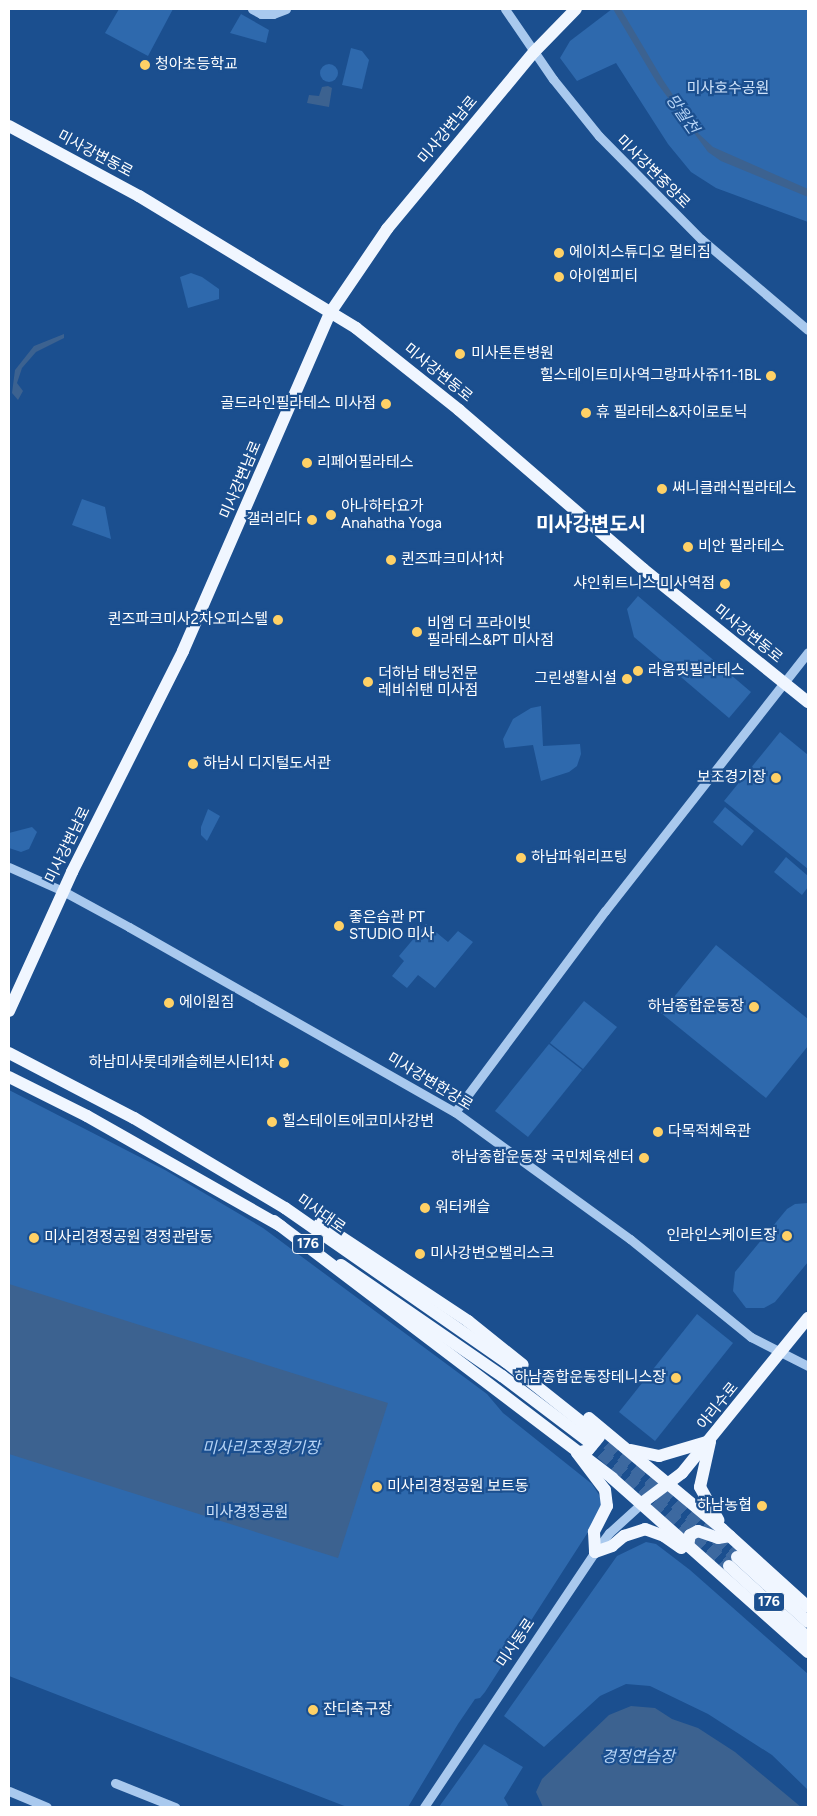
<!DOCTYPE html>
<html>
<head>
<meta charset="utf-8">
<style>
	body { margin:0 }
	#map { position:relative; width:817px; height:1816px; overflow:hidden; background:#1b4f8f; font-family:Figtree,"Noto Sans KR",sans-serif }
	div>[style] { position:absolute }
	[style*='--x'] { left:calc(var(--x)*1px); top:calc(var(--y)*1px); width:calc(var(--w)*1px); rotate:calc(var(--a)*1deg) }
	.green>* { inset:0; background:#2e69ad }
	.round { border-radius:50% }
	.water>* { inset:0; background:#3c6290 }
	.major-tunnel>* { height:12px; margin-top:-6px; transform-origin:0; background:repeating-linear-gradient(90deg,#3d69a0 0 12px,transparent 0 18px) }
	.minor>* { height:9px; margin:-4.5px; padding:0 4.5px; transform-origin:4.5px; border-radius:4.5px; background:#a9c9ee }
	.major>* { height:12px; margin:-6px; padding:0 6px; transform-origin:6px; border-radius:6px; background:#f0f6ff }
	.dots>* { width:14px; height:14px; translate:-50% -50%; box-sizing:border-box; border:2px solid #1b4f8f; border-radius:50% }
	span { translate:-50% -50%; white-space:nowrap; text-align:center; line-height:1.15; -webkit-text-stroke:4.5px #1b4f8f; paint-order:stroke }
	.shield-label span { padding:1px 4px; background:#1b4f8f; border:1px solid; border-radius:4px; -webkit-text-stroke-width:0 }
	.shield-label { font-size:14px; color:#fff; font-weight:700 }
	.poi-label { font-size:15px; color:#fff }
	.left { translate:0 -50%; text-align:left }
	.right { translate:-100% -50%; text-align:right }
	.park-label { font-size:15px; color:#cfe3fa }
	.street-label { font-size:15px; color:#fff }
	.water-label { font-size:16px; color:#b5d3f5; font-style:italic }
	.district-label { font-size:20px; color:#fff; font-weight:700 }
	.frame { position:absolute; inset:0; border:10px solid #fff; pointer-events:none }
</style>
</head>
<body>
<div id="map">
	<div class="green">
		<i style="clip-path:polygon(119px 9px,173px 9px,148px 56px,105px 33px)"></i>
		<i style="clip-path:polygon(612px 9px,808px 9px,808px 222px,716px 188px,691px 172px,668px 144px,616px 63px,577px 81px,560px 58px,570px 41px)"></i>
		<i style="clip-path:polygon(241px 14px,269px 30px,266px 43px,230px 33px)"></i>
		<i style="clip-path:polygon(351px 48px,362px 51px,369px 60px,362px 89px,342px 85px)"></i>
		<i class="round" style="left:320px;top:64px;width:18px;height:18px"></i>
		<i style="clip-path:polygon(191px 273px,202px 277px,219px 289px,219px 299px,188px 308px,180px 277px)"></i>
		<i style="clip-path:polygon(82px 499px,105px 507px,111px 539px,72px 525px)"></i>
		<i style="clip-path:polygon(638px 596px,751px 692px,729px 718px,634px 637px,627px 609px)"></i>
		<i style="clip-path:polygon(541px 706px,543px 746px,580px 744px,581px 754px,577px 766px,569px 772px,541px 781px,533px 745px,505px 748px,503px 739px,513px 719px,531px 708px)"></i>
		<i style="clip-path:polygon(780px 732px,808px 755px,808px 869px,724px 801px)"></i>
		<i style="clip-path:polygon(725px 807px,754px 831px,742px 846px,713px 822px)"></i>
		<i style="clip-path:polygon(208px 809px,220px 816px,207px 841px,201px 835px,201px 827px)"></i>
		<i style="clip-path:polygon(32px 827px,37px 832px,29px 849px,21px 852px,9px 848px,9px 833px)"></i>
		<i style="clip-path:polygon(786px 857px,808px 876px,808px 887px,802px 895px,774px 872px)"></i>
		<i style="clip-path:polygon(426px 924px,448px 942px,458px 931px,473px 942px,435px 988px,418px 975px,407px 988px,392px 976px,404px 961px,399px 956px)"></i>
		<i style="clip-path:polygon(716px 945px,808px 1019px,808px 1046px,766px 1098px,661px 1013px)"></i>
		<i style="clip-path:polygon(584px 1001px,617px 1027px,583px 1069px,550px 1043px)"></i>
		<i style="clip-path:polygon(549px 1044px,582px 1070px,528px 1137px,495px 1111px)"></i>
		<i style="clip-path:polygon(9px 1090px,165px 1170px,263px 1228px,487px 1394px,503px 1413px,592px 1484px,601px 1498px,601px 1512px,485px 1692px,480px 1698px,475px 1699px,458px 1724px,408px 1807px,347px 1807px,9px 1676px)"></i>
		<i style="clip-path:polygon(808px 1203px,808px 1262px,775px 1302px,764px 1308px,746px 1308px,733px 1291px,735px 1272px,787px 1209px,795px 1204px)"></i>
		<i style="clip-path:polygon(697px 1314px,733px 1343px,655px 1441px,619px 1412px)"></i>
		<i style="clip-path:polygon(646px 1542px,656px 1544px,690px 1570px,808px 1674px,808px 1790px,772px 1755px,708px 1714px,650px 1686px,626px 1684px,600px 1696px,544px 1747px,504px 1716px,617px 1556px)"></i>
		<i style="clip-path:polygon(484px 1744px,523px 1767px,504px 1798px,509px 1807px,439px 1807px)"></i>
	</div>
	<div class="water">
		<i style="clip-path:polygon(613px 9px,621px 9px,663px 80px,699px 134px,713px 147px,808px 189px,808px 197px,721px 161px,708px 152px,657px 83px)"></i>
		<i style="clip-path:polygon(328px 86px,332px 88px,329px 107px,307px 103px,309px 95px,319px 96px,322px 87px)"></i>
		<i style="clip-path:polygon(64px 334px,64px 338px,36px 352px,22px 368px,17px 383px,23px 391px,18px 400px,12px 393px,15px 370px,34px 346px)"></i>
		<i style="clip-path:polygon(9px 1284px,388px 1403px,338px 1558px,9px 1454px)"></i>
		<i style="clip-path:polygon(631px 1706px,655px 1708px,672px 1719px,698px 1728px,735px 1752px,801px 1807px,543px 1807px,536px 1792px,542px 1779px,609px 1715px)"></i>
	</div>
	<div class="major-tunnel">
		<i style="--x:594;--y:1432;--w:190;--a:41.2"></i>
		<i style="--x:588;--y:1441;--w:188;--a:41.6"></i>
	</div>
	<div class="minor">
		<i style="--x:252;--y:9;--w:10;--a:29"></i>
		<i style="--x:261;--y:14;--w:12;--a:0"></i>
		<i style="--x:273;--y:14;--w:14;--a:-21"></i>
		<i style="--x:505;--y:9;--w:85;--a:55.6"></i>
		<i style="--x:553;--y:79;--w:73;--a:51.1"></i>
		<i style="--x:599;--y:136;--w:145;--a:45.3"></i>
		<i style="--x:701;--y:239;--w:140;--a:40.4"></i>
		<i style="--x:9;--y:867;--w:59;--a:24"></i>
		<i style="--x:63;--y:891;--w:75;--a:28.6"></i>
		<i style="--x:129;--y:927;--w:375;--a:29.6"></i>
		<i style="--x:455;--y:1112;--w:216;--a:36"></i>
		<i style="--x:630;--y:1239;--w:156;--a:39"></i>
		<i style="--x:751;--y:1337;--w:64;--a:27"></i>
		<i style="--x:455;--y:1112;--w:251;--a:-53.3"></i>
		<i style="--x:605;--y:911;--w:329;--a:-51.9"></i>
		<i style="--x:115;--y:1783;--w:65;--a:21.8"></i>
		<i style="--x:9;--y:1791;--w:41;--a:22.8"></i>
		<i style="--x:424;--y:1807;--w:307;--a:-56.2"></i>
		<i style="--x:595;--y:1552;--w:24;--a:-54"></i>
		<i style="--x:609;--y:1533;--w:45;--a:-42.3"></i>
	</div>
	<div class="major">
		<i style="--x:9;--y:126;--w:148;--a:28.3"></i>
		<i style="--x:139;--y:196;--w:254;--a:31.3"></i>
		<i style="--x:356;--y:328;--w:132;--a:38.5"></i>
		<i style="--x:459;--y:410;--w:243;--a:40.8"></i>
		<i style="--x:643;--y:569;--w:212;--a:38.9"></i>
		<i style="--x:9;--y:1011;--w:153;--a:-65.6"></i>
		<i style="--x:72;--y:872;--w:247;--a:-63.3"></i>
		<i style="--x:183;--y:651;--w:369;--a:-66.5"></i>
		<i style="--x:330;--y:313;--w:102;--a:-55.8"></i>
		<i style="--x:387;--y:229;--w:230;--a:-50.3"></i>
		<i style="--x:534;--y:52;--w:60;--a:-45.7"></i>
		<i style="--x:9;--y:1053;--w:141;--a:27.5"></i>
		<i style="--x:134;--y:1118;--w:176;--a:30.8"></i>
		<i style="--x:285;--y:1208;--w:269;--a:34.9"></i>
		<i style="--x:506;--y:1362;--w:112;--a:38.5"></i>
		<i style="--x:9;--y:1077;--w:87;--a:26.6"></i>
		<i style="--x:87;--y:1116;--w:223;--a:29.6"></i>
		<i style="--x:274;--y:1221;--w:425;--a:37.2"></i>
		<i style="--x:612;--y:1478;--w:262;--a:41.6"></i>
		<i style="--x:320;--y:1223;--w:178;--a:33.5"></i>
		<i style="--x:468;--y:1321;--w:70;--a:38.7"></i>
		<i style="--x:341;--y:1265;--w:196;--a:34.6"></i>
		<i style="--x:502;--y:1376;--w:108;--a:37.1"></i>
		<i style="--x:589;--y:1418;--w:173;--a:39.8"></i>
		<i style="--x:722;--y:1529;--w:116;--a:42.2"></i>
		<i style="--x:599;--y:1437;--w:17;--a:130"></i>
		<i style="--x:588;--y:1450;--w:11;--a:165"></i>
		<i style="--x:577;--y:1453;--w:46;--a:52.9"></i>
		<i style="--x:605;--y:1490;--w:16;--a:83"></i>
		<i style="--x:607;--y:1506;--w:29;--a:117"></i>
		<i style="--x:594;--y:1532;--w:20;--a:87"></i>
		<i style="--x:595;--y:1552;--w:18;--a:-19"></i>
		<i style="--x:612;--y:1546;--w:16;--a:-40"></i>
		<i style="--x:624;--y:1536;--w:22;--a:-18"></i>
		<i style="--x:645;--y:1529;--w:20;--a:20"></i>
		<i style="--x:664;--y:1536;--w:21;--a:35"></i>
		<i style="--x:710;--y:1442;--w:46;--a:102.5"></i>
		<i style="--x:700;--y:1487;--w:38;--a:61"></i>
		<i style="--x:631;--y:1450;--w:29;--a:12"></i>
		<i style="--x:659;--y:1456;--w:53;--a:-16.4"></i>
		<i style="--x:642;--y:1503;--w:50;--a:-36.9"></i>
		<i style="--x:682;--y:1473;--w:200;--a:-50.9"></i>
		<i style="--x:688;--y:1546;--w:11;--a:-80"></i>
		<i style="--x:690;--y:1535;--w:9;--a:-27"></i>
		<i style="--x:698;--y:1531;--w:21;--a:19"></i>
		<i style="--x:718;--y:1538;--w:12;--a:-9"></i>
		<i style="--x:737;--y:1557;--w:96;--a:42.5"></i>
		<i style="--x:729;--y:1566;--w:107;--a:42.3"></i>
	</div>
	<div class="dots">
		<i style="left:145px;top:65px;background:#ffd166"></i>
		<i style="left:559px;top:253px;background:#ffd166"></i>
		<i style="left:559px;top:277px;background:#ffd166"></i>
		<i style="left:460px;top:354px;background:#ffd166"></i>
		<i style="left:771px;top:376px;background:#ffd166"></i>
		<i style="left:386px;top:404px;background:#ffd166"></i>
		<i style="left:586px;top:413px;background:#ffd166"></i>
		<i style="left:307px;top:463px;background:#ffd166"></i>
		<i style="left:662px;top:489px;background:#ffd166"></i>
		<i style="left:331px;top:515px;background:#ffd166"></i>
		<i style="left:312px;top:520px;background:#ffd166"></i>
		<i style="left:688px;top:547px;background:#ffd166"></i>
		<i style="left:391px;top:560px;background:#ffd166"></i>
		<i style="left:725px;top:584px;background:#ffd166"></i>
		<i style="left:278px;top:620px;background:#ffd166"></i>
		<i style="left:417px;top:632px;background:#ffd166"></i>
		<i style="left:638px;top:671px;background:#ffd166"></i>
		<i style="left:627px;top:679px;background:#ffd166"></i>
		<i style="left:368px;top:682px;background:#ffd166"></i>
		<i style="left:193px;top:764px;background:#ffd166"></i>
		<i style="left:776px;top:778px;background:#ffd166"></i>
		<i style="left:521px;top:858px;background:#ffd166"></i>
		<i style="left:339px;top:926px;background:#ffd166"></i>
		<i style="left:169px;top:1003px;background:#ffd166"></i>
		<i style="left:754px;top:1007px;background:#ffd166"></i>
		<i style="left:284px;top:1063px;background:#ffd166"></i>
		<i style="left:272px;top:1122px;background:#ffd166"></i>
		<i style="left:658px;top:1132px;background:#ffd166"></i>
		<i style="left:644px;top:1158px;background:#ffd166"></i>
		<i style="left:425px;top:1208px;background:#ffd166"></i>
		<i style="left:787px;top:1236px;background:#ffd166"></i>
		<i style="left:34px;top:1238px;background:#ffd166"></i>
		<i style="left:420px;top:1254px;background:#ffd166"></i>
		<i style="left:676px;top:1378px;background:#ffd166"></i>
		<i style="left:377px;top:1487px;background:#ffd166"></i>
		<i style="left:762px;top:1506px;background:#ffd166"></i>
		<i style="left:313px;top:1710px;background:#ffd166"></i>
	</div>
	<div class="shield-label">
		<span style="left:308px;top:1244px">176</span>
		<span style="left:769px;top:1602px">176</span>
	</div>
	<div class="poi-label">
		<span class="left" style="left:155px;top:65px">청아초등학교</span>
		<span class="left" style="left:569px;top:253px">에이치스튜디오 멀티짐</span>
		<span class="left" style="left:569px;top:277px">아이엠피티</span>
		<span class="left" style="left:471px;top:354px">미사튼튼병원</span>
		<span class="right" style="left:761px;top:376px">힐스테이트미사역그랑파사쥬11-1BL</span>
		<span class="right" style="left:376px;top:404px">골드라인필라테스 미사점</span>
		<span class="left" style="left:596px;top:413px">휴 필라테스&amp;자이로토닉</span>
		<span class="left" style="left:317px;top:463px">리페어필라테스</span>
		<span class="left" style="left:672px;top:489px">써니클래식필라테스</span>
		<span class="left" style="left:341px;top:515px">아나하타요가<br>Anahatha Yoga</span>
		<span class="right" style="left:302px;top:520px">갤러리다</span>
		<span class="left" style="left:698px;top:547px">비안 필라테스</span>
		<span class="left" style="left:401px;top:560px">퀸즈파크미사1차</span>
		<span class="right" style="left:715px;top:584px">샤인휘트니스 미사역점</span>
		<span class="right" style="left:268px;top:620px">퀸즈파크미사2차오피스텔</span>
		<span class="left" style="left:427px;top:632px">비엠 더 프라이빗<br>필라테스&amp;PT 미사점</span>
		<span class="left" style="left:648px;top:671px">라움핏필라테스</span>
		<span class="left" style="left:378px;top:682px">더하남 태닝전문<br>레비쉬탠 미사점</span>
		<span class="right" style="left:617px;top:679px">그린생활시설</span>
		<span class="left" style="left:203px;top:764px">하남시 디지털도서관</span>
		<span class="right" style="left:766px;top:778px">보조경기장</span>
		<span class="left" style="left:531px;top:858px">하남파워리프팅</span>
		<span class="left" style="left:349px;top:926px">좋은습관 PT<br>STUDIO 미사</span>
		<span class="left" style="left:179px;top:1003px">에이원짐</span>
		<span class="right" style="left:744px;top:1007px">하남종합운동장</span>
		<span class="right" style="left:274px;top:1063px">하남미사롯데캐슬헤븐시티1차</span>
		<span class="left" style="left:282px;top:1122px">힐스테이트에코미사강변</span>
		<span class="left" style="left:668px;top:1132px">다목적체육관</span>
		<span class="right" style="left:634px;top:1158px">하남종합운동장 국민체육센터</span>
		<span class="left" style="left:435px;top:1208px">워터캐슬</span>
		<span class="right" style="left:777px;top:1236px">인라인스케이트장</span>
		<span class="left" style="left:44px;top:1238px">미사리경정공원 경정관람동</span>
		<span class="left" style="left:430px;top:1254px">미사강변오벨리스크</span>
		<span class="right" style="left:666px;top:1378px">하남종합운동장테니스장</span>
		<span class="left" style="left:387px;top:1487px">미사리경정공원 보트동</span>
		<span class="right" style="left:752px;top:1506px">하남농협</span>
		<span class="left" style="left:323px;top:1710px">잔디축구장</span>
	</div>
	<div class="park-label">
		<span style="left:728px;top:89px">미사호수공원</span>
		<span style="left:247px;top:1513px">미사경정공원</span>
	</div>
	<div class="street-label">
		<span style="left:448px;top:130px;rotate:-50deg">미사강변남로</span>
		<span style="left:95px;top:154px;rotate:28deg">미사강변동로</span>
		<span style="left:653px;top:172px;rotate:45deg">미사강변중앙로</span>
		<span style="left:438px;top:373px;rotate:39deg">미사강변동로</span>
		<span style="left:241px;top:480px;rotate:-67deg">미사강변남로</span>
		<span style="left:748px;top:634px;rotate:39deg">미사강변동로</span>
		<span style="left:68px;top:845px;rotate:-64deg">미사강변남로</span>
		<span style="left:430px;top:1082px;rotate:31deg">미사강변한강로</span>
		<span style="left:321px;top:1214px;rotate:35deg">미사대로</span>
		<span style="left:718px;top:1406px;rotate:-51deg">아리수로</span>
		<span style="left:516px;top:1643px;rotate:-56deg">미사동로</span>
	</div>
	<div class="water-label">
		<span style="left:682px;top:114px;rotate:55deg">망월천</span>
		<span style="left:261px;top:1448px">미사리조정경기장</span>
		<span style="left:638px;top:1757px">경정연습장</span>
	</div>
	<div class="district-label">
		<span style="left:591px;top:524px">미사강변도시</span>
	</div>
	<div class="frame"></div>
</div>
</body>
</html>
